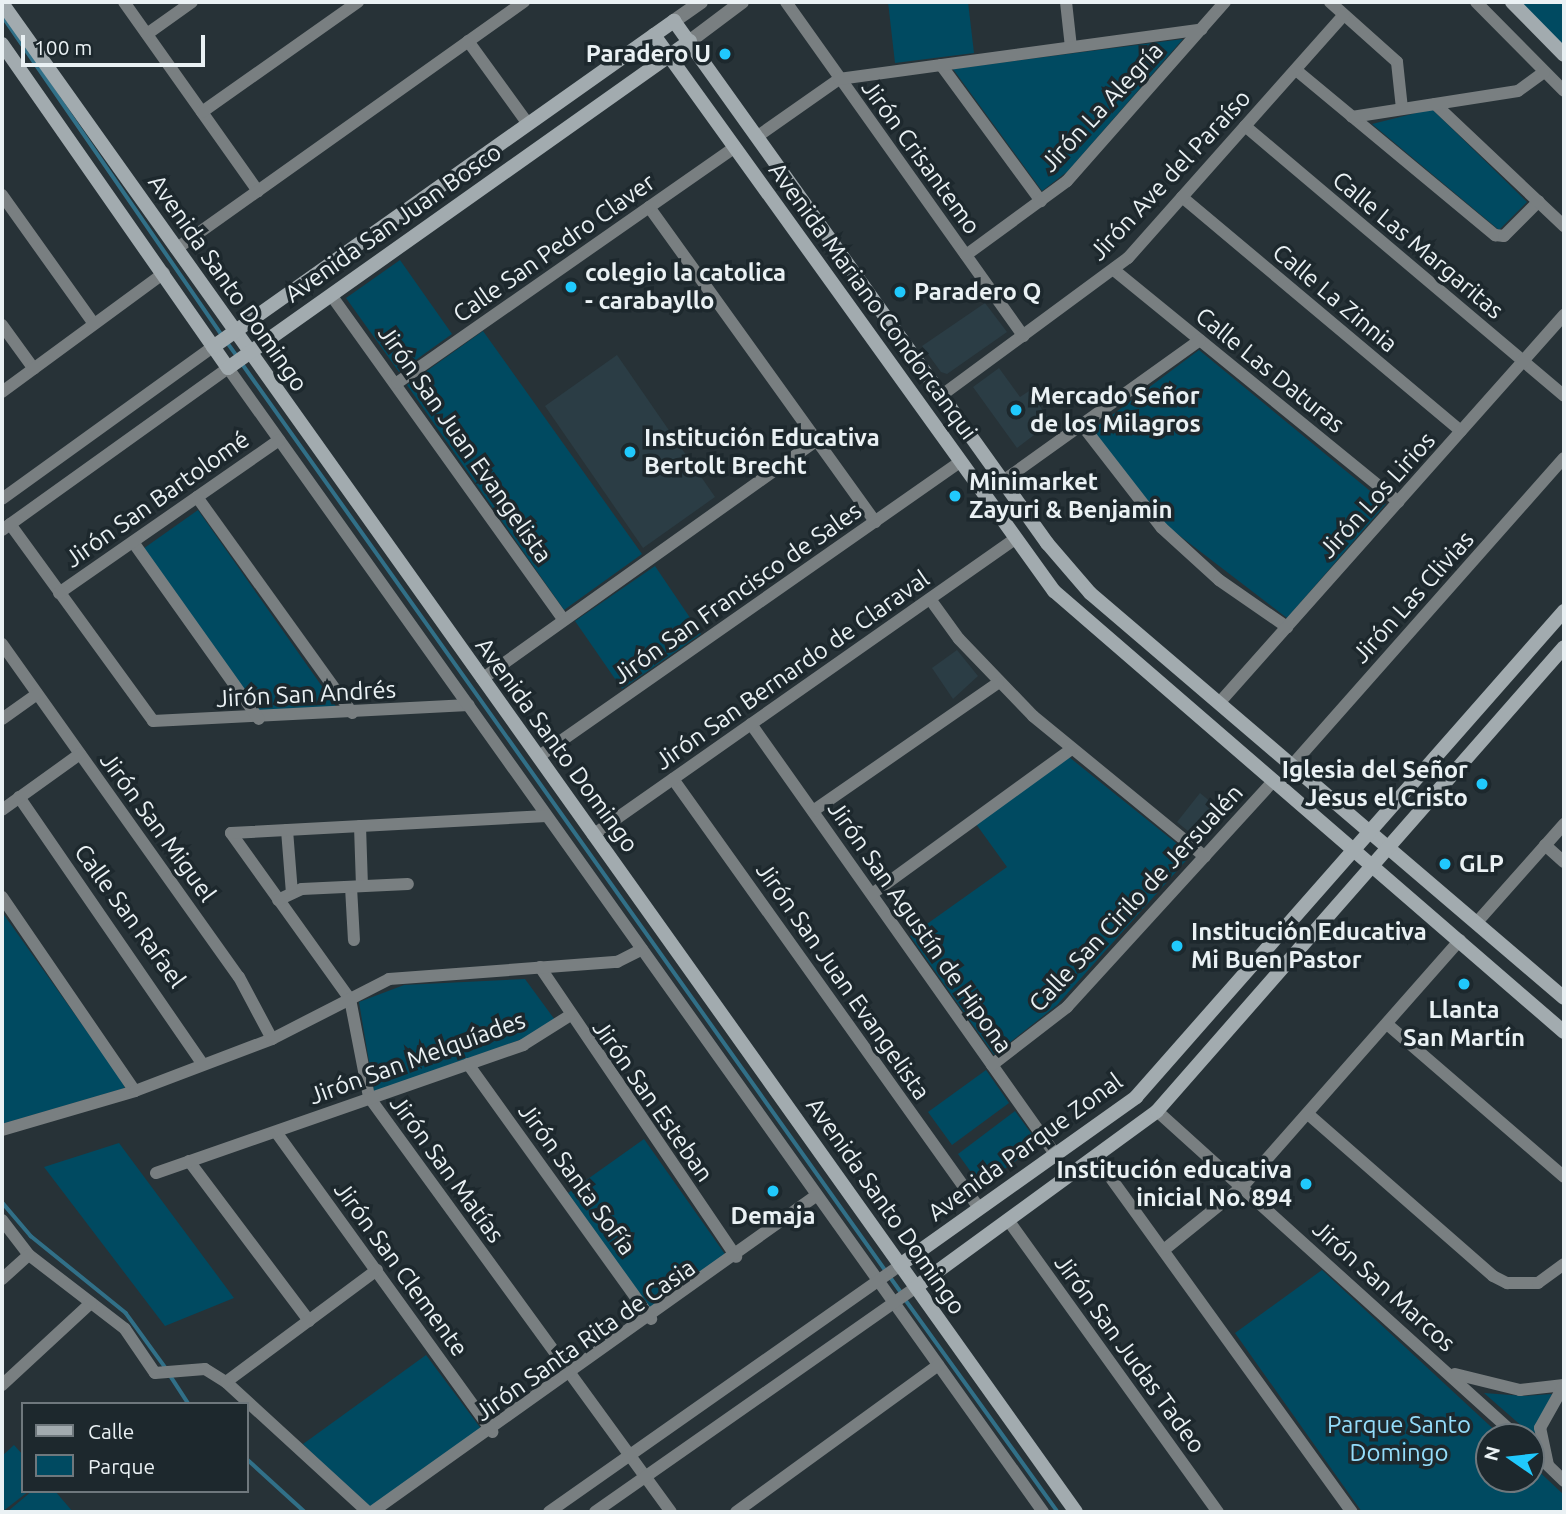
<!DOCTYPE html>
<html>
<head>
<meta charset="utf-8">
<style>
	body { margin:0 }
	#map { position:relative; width:1566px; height:1514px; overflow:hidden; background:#273237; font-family:Ubuntu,sans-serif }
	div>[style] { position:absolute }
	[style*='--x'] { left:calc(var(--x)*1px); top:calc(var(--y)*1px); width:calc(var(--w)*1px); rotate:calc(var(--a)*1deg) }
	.built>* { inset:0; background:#2b3d45 }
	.green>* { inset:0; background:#004a61 }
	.stream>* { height:3.5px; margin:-1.75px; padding:0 1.75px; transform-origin:1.75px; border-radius:1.75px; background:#317088 }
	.minor>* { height:12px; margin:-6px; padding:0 6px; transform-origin:6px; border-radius:6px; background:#797f81 }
	.tertiary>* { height:14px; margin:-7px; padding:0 7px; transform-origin:7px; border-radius:7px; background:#797f81 }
	.secondary>* { height:14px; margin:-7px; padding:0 7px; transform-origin:7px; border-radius:7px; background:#a2abaf }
	.dots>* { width:19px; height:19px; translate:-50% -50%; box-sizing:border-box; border:4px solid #1d282d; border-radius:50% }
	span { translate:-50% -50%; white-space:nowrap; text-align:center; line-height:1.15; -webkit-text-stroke:7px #1d282d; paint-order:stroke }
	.poi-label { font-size:24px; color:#eaf1f4; font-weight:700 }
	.right { translate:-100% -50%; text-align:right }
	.left { translate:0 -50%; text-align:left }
	.street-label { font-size:24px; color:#eaf1f4 }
	.park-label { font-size:24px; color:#94ddfb }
	.frame { position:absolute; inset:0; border:4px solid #eaf1f4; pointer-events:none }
	.legend { position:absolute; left:21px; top:1402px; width:228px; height:91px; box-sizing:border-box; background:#1d282d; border:2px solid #6f787d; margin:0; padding:9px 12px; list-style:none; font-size:21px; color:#eaf1f4 }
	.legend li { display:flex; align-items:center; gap:14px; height:35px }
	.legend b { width:35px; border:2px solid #6f787d }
	.north { position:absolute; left:1475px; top:1423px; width:70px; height:70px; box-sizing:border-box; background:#1d282d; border:2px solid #6f787d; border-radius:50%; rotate:284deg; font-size:19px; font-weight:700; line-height:28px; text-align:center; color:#eaf1f4 }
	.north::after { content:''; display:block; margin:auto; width:24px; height:32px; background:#20c9fd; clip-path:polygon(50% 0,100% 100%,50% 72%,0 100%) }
	.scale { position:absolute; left:21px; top:35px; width:184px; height:32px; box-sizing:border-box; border:4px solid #eaf1f4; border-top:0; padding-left:9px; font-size:21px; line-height:24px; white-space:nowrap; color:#eaf1f4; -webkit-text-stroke:5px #1d282d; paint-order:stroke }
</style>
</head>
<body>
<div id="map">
	<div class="built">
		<i style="clip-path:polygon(985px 303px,1007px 332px,947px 374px,941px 372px,922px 346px)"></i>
		<i style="clip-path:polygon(617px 355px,715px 497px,643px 548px,545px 406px)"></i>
		<i style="clip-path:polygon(999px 368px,1020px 397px,1029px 391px,1051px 422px,1017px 448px,973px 387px)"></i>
		<i style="clip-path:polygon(957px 650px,978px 676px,953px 699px,932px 668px)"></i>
		<i style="clip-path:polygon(1200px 793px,1224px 813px,1200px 841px,1177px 822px)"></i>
	</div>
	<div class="green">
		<i style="clip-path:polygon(888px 2px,968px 2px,974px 53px,895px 63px)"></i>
		<i style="clip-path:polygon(1520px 2px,1564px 2px,1564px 46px)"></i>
		<i style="clip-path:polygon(1183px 39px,1068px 171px,1042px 191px,953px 69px)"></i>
		<i style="clip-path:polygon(1432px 109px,1527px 202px,1499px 230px,1372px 124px)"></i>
		<i style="clip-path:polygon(400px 260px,452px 334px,399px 372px,346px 298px)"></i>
		<i style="clip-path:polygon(483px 331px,642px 554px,564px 610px,407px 385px)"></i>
		<i style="clip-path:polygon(1199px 350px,1386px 504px,1287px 618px,1167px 526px,1092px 430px)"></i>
		<i style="clip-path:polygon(198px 510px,340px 712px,264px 719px,140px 551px)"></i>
		<i style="clip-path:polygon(655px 566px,701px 634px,622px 689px,575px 621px)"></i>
		<i style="clip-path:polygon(1069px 757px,1191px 855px,1057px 1005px,994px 1055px,910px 936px,1007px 867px,976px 824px)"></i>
		<i style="clip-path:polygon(2px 912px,118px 1075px,125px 1088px,2px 1124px)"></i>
		<i style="clip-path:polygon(525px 979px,555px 1020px,528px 1037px,374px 1092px,359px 1002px,404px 985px)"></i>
		<i style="clip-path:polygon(986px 1070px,1009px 1103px,952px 1145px,928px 1112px)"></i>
		<i style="clip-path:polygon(1015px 1111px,1039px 1144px,981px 1186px,958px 1154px)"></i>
		<i style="clip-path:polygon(644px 1139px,727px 1257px,651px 1311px,568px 1193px)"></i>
		<i style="clip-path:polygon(119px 1143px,234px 1298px,165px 1326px,44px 1167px)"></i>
		<i style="clip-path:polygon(1322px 1270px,1502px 1437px,1489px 1437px,1489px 1479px,1531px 1479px,1531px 1464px,1564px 1495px,1564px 1512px,1362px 1512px,1235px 1333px)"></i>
		<i style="clip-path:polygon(426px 1355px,482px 1430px,370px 1510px,303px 1444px)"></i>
		<i style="clip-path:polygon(1484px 1393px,1524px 1396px,1552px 1394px,1533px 1436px)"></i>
		<i style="clip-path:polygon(14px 1445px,23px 1455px,23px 1491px,29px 1491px,2px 1512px,2px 1456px)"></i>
		<i style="clip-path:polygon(32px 1491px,55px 1491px,73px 1512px,7px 1512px)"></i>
	</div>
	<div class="stream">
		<i style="--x:2;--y:15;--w:390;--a:55.5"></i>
		<i style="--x:227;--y:342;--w:17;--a:54"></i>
		<i style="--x:241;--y:362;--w:1140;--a:54.64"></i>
		<i style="--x:2;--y:1202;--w:45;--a:49.5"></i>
		<i style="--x:31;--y:1236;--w:122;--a:39"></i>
		<i style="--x:126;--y:1313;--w:68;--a:54"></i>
		<i style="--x:905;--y:1299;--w:262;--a:54.3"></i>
		<i style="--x:170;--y:1375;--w:35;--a:57"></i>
		<i style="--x:247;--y:1459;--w:79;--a:42.4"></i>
	</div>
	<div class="minor">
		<i style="--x:124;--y:2;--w:232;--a:54.7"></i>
		<i style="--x:786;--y:2;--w:410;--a:54.6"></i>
		<i style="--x:1066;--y:2;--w:45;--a:83.7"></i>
		<i style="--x:1330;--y:2;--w:90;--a:41.8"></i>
		<i style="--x:1397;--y:62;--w:47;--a:83.9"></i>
		<i style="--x:1476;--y:2;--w:125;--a:45.3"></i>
		<i style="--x:147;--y:34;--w:55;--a:-35.4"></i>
		<i style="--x:468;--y:41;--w:102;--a:54.1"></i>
		<i style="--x:941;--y:65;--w:169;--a:53.7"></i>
		<i style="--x:1296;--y:70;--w:259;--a:39.7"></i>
		<i style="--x:1495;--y:235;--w:9;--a:6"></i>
		<i style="--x:1504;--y:236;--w:49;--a:-45"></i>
		<i style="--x:1435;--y:104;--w:178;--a:43.4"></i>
		<i style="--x:202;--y:112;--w:191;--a:-35.2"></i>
		<i style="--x:1352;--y:117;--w:168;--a:-8.9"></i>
		<i style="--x:1518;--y:91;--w:32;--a:-36"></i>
		<i style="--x:1245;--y:126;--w:418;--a:40.2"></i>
		<i style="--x:758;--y:136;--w:99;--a:-35.1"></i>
		<i style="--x:839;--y:79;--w:366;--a:-7.8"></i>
		<i style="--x:2;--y:195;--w:158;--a:54.5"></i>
		<i style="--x:1182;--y:197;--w:364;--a:40"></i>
		<i style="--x:649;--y:207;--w:388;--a:54.3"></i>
		<i style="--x:176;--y:249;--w:427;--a:-35.4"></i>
		<i style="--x:966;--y:255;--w:125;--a:-36.2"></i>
		<i style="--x:1067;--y:181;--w:239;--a:-48.6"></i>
		<i style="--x:1114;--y:270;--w:367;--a:39.2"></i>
		<i style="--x:331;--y:295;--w:398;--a:54.4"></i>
		<i style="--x:2;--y:325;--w:54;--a:54"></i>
		<i style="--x:397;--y:383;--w:412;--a:-34.9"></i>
		<i style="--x:2;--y:392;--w:201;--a:-36.3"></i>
		<i style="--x:942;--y:395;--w:231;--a:-36.4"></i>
		<i style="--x:1128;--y:258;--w:325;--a:-48.4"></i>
		<i style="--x:1082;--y:425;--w:130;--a:52.2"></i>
		<i style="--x:1162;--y:528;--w:77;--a:42.4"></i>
		<i style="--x:1219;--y:580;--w:83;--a:34.7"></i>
		<i style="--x:1003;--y:481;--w:242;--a:-35.6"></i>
		<i style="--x:197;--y:497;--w:266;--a:54.3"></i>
		<i style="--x:2;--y:499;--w:260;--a:-35.8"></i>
		<i style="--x:10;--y:524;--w:243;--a:54"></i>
		<i style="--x:153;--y:721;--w:316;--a:-2.9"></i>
		<i style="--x:2;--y:530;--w:278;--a:-35.6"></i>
		<i style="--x:228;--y:368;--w:1405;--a:54.53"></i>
		<i style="--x:133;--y:542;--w:217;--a:54.6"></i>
		<i style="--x:59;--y:593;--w:268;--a:-34.8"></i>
		<i style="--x:930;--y:599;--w:49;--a:54.1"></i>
		<i style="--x:959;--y:639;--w:107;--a:46.1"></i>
		<i style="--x:1033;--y:716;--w:222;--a:39.3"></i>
		<i style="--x:2;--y:644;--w:409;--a:54.6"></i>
		<i style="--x:239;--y:977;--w:70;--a:62"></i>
		<i style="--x:482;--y:679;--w:412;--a:-35.5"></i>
		<i style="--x:1220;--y:702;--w:518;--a:-48.37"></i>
		<i style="--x:2;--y:719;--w:43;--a:-35.5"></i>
		<i style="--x:751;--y:724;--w:527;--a:54.74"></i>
		<i style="--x:538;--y:757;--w:515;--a:-34.96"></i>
		<i style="--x:1294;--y:763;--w:407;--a:-48.5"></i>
		<i style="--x:673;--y:779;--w:527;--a:54.5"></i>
		<i style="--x:19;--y:797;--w:323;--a:55.5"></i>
		<i style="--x:2;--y:810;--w:96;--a:-35.7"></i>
		<i style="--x:813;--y:811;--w:225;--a:-34.7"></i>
		<i style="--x:360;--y:826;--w:60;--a:88.1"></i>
		<i style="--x:287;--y:830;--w:63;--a:85.5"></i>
		<i style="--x:231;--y:833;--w:204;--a:54.4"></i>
		<i style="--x:350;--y:999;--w:100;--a:79"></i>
		<i style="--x:369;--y:1097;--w:513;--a:53.96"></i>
		<i style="--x:231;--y:833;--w:316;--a:-3.1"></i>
		<i style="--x:593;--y:835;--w:515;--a:-35.05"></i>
		<i style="--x:1545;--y:845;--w:25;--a:42"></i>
		<i style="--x:351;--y:887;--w:53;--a:86.8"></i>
		<i style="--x:872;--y:894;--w:245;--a:-36"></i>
		<i style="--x:2;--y:897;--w:235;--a:55.6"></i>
		<i style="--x:278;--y:900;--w:26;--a:-25"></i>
		<i style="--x:302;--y:889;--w:106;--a:-2.7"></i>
		<i style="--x:1478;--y:921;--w:130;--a:-48.4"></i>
		<i style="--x:540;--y:967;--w:350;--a:55.9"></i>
		<i style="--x:1387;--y:1024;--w:234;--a:40.8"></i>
		<i style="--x:468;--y:1064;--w:314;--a:54.3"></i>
		<i style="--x:992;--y:1065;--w:95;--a:-37.7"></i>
		<i style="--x:1067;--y:1007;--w:307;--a:-47.6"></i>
		<i style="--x:1157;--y:1111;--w:486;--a:42.1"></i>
		<i style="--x:1308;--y:1114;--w:246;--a:41.2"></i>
		<i style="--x:1493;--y:1276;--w:16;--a:27"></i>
		<i style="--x:1507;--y:1283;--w:31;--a:0"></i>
		<i style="--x:1538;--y:1283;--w:32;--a:-36"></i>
		<i style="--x:2;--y:1130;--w:139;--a:-16.3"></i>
		<i style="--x:135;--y:1091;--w:147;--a:-20.8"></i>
		<i style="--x:272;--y:1039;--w:131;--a:-27.1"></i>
		<i style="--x:389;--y:979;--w:229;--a:-4.3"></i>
		<i style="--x:617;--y:962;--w:28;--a:-27"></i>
		<i style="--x:276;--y:1132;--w:370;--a:54.2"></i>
		<i style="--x:1095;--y:1156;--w:439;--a:54.2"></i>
		<i style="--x:189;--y:1161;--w:200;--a:53.1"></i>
		<i style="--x:156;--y:1173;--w:389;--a:-19.2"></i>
		<i style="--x:523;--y:1045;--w:54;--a:-32.2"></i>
		<i style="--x:2;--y:1220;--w:44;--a:52.4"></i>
		<i style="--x:29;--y:1255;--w:121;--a:37.6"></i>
		<i style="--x:125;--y:1329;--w:53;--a:55.7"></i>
		<i style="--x:155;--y:1373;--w:50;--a:-4.6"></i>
		<i style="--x:205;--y:1369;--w:25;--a:32"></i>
		<i style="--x:226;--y:1382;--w:193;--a:42.5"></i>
		<i style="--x:1008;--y:1220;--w:360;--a:54.3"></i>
		<i style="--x:1165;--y:1249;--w:100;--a:-38.9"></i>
		<i style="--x:1243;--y:1186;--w:328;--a:-48.6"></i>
		<i style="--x:2;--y:1279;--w:36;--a:-42"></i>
		<i style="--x:1455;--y:1374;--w:67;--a:13.8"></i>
		<i style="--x:1520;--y:1390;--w:44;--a:-6.5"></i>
		<i style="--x:226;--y:1382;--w:188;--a:-36.6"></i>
		<i style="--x:2;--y:1385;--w:121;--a:-42.7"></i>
		<i style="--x:1531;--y:1449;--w:46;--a:44.1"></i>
		<i style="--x:1548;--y:1465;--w:38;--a:-102"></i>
		<i style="--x:1540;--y:1428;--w:47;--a:-60.7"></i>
		<i style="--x:372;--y:1512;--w:546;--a:-35.46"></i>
		<i style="--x:549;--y:1512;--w:429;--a:-35.1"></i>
		<i style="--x:595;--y:1512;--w:392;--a:-35"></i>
		<i style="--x:736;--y:1512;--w:250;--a:-36"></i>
	</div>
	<div class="tertiary">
		<i style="--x:674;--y:21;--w:33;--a:-35"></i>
		<i style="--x:690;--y:41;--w:65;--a:-36.9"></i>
	</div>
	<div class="secondary">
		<i style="--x:1512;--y:2;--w:74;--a:45.5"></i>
		<i style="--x:2;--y:3;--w:1852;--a:54.56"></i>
		<i style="--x:654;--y:35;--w:685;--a:54.27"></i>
		<i style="--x:1054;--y:591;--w:674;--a:40.85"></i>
		<i style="--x:2;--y:44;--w:395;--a:55.1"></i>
		<i style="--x:228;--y:368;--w:566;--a:-35.29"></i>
		<i style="--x:213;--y:347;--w:565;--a:-35.27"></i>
		<i style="--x:674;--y:21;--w:642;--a:54.45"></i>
		<i style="--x:1047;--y:543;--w:66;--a:49.3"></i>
		<i style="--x:1090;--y:593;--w:623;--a:40.51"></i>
		<i style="--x:900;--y:1265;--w:290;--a:-35.4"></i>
		<i style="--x:1136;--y:1097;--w:648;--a:-48.63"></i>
		<i style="--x:916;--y:1287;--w:298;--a:-36.1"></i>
		<i style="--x:1157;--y:1111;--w:617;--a:-48.74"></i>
	</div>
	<div class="dots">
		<i style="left:725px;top:54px;background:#20c9fd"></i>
		<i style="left:571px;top:287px;background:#20c9fd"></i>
		<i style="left:900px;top:292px;background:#20c9fd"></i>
		<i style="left:1016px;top:410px;background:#20c9fd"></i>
		<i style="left:630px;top:452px;background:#20c9fd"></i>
		<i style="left:955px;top:496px;background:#20c9fd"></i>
		<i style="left:1482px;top:784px;background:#20c9fd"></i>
		<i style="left:1445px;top:864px;background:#20c9fd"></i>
		<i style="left:1177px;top:946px;background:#20c9fd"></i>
		<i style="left:1464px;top:984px;background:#20c9fd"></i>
		<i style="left:1306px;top:1184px;background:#20c9fd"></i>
		<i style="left:773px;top:1191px;background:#20c9fd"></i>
	</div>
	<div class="poi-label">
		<span class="right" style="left:711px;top:54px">Paradero U</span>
		<span class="left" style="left:585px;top:287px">colegio la catolica<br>- carabayllo</span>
		<span class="left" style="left:914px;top:292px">Paradero Q</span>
		<span class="left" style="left:1030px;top:410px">Mercado Señor<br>de los Milagros</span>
		<span class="left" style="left:644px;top:452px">Institución Educativa<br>Bertolt Brecht</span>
		<span class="left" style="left:969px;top:496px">Minimarket<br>Zayuri &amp; Benjamin</span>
		<span class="right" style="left:1468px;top:784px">Iglesia del Señor<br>Jesus el Cristo</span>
		<span class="left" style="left:1459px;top:864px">GLP</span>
		<span class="left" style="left:1191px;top:946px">Institución Educativa<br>Mi Buen Pastor</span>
		<span style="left:1464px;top:1024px">Llanta<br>San Martín</span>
		<span class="right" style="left:1292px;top:1184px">Institución educativa<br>inicial No. 894</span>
		<span style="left:773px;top:1216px">Demaja</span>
	</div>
	<div class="street-label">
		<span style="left:1102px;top:107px;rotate:-47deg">Jirón La Alegría</span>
		<span style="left:921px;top:157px;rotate:54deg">Jirón Crisantemo</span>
		<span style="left:1170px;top:175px;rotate:-47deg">Jirón Ave del Paraíso</span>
		<span style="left:393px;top:223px;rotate:-35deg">Avenida San Juan Bosco</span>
		<span style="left:1418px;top:245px;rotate:40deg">Calle Las Margaritas</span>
		<span style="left:554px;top:248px;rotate:-35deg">Calle San Pedro Claver</span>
		<span style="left:228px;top:283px;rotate:55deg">Avenida Santo Domingo</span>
		<span style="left:1335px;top:298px;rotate:40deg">Calle La Zinnia</span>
		<span style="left:873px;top:301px;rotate:54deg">Avenida Mariano Condorcanqui</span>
		<span style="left:1270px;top:370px;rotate:39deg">Calle Las Daturas</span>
		<span style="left:465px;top:444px;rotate:55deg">Jirón San Juan Evangelista</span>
		<span style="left:1377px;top:495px;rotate:-48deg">Jirón Los Lirios</span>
		<span style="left:157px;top:499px;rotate:-35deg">Jirón San Bartolomé</span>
		<span style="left:737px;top:593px;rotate:-35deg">Jirón San Francisco de Sales</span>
		<span style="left:1413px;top:597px;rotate:-48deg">Jirón Las Clivias</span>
		<span style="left:792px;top:670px;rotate:-35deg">Jirón San Bernardo de Claraval</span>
		<span style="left:306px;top:694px;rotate:-3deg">Jirón San Andrés</span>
		<span style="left:557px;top:745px;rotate:54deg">Avenida Santo Domingo</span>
		<span style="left:158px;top:827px;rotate:54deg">Jirón San Miguel</span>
		<span style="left:1136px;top:898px;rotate:-47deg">Calle San Cirilo de Jersualén</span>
		<span style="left:130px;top:916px;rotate:54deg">Calle San Rafael</span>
		<span style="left:920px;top:927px;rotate:55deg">Jirón San Agustín de Hipona</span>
		<span style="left:843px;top:981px;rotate:55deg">Jirón San Juan Evangelista</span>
		<span style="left:417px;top:1058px;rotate:-20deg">Jirón San Melquíades</span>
		<span style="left:653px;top:1101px;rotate:55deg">Jirón San Esteban</span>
		<span style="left:1025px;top:1147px;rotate:-36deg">Avenida Parque Zonal</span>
		<span style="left:447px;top:1169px;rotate:54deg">Jirón San Matías</span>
		<span style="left:577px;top:1179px;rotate:54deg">Jirón Santa Sofía</span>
		<span style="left:886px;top:1206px;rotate:55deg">Avenida Santo Domingo</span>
		<span style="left:401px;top:1269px;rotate:54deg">Jirón San Clemente</span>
		<span style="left:1384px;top:1286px;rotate:42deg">Jirón San Marcos</span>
		<span style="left:585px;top:1340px;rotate:-35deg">Jirón Santa Rita de Casia</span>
		<span style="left:1130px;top:1354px;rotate:54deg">Jirón San Judas Tadeo</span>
	</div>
	<div class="park-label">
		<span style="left:1399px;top:1439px">Parque Santo<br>Domingo</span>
	</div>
	<div class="frame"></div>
	<ul class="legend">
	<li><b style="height:9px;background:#a2abaf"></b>Calle</li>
	<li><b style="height:19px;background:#004a61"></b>Parque</li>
	</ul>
	<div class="north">N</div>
	<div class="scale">100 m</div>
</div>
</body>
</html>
